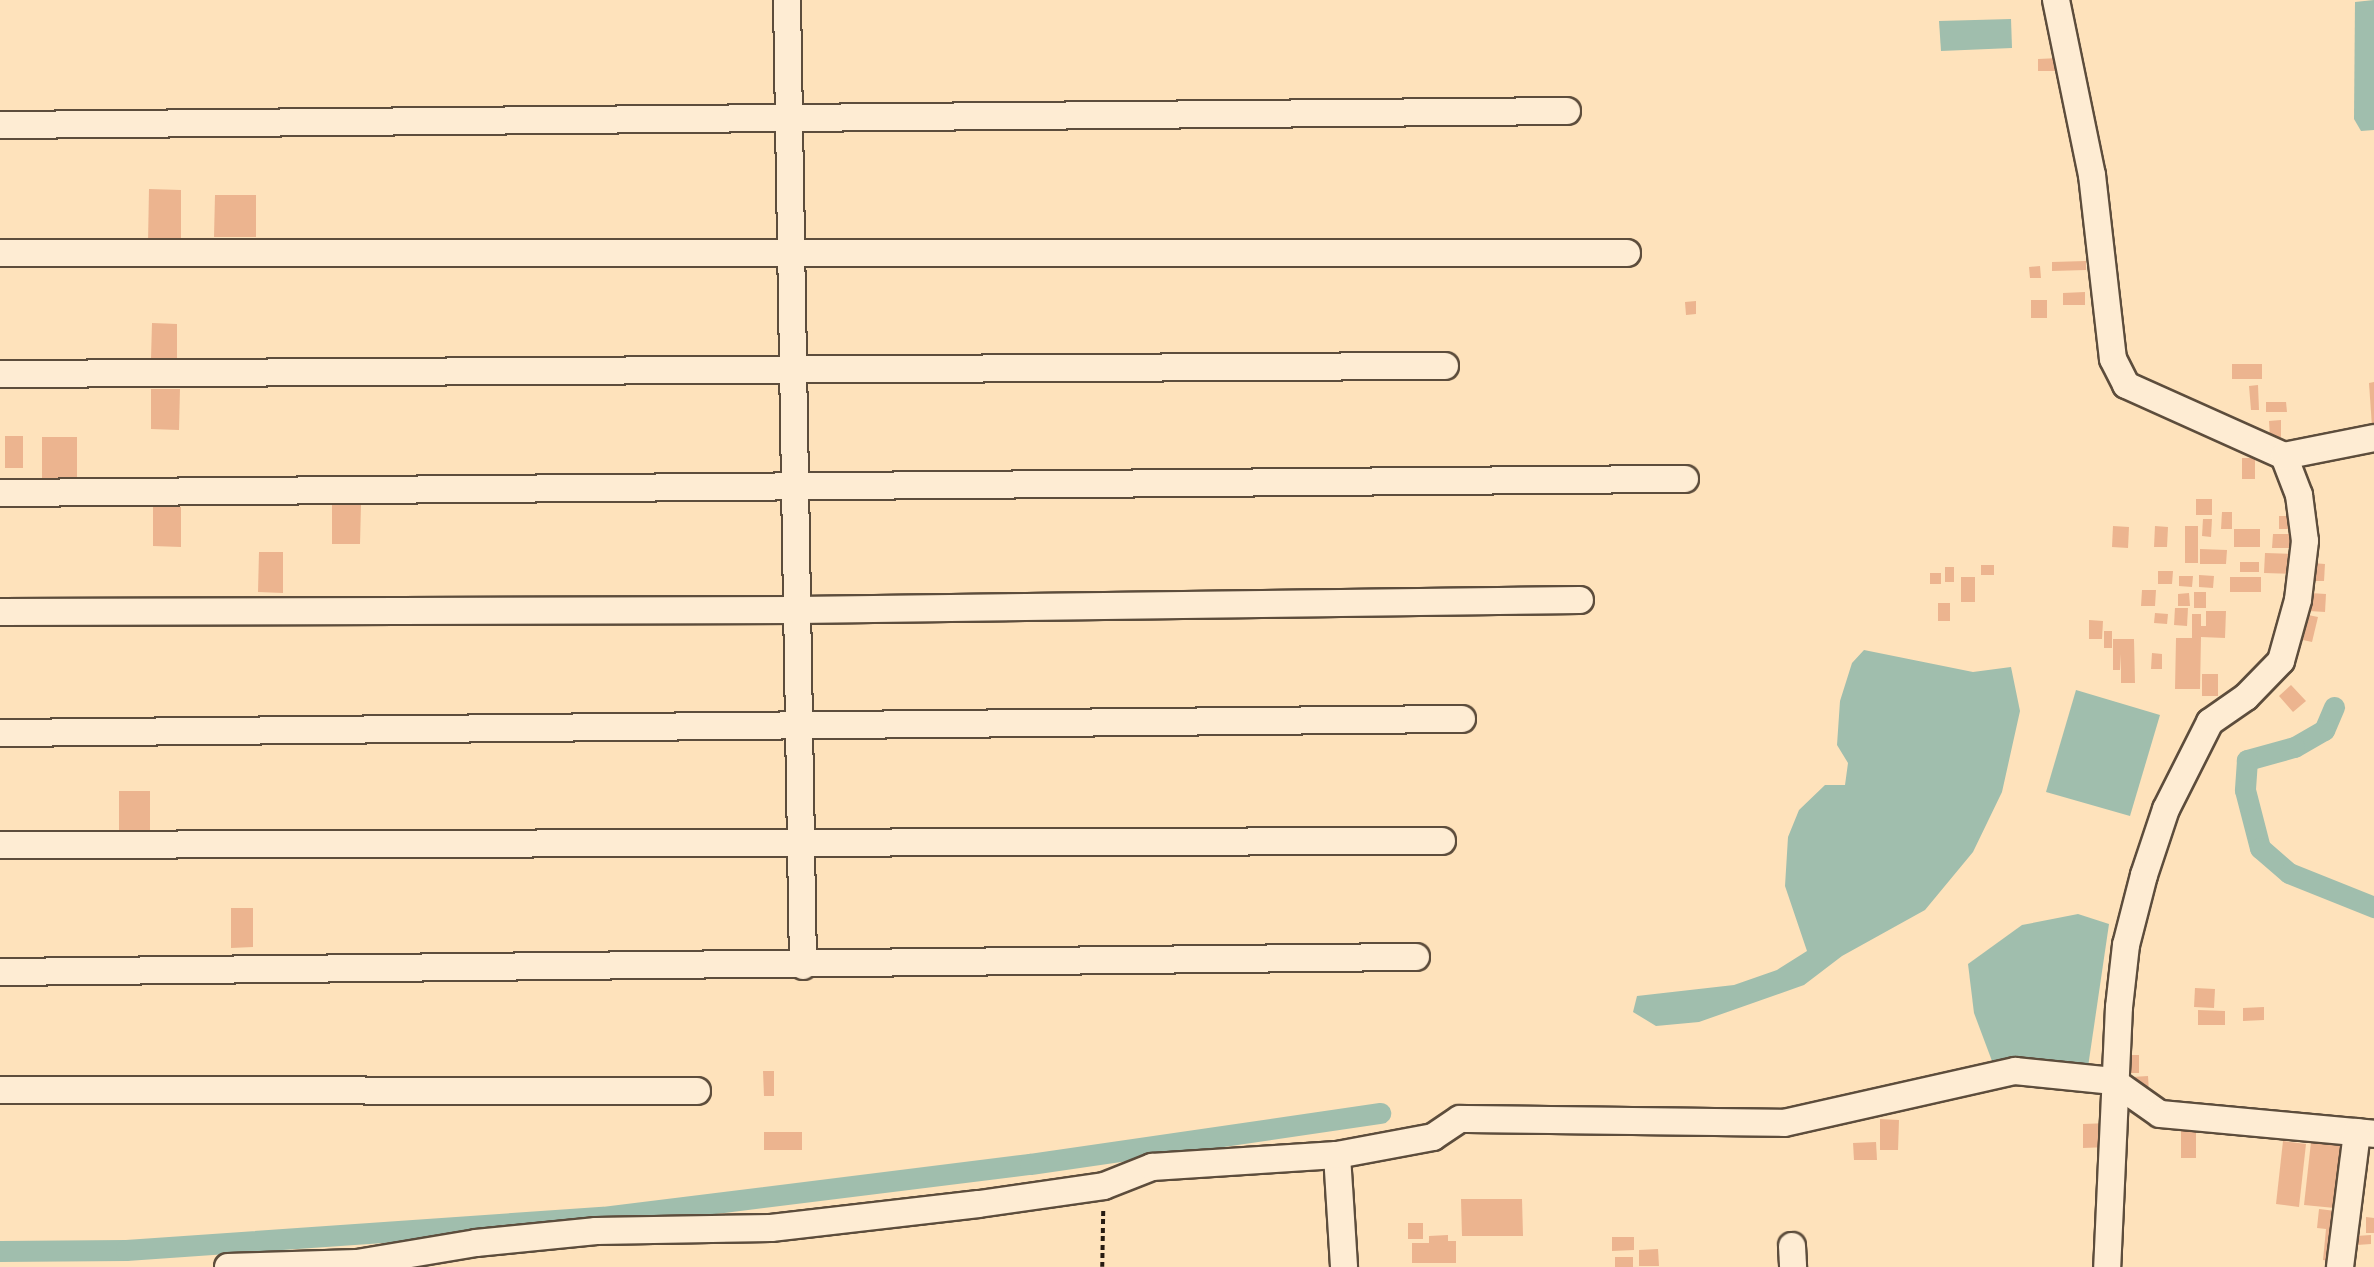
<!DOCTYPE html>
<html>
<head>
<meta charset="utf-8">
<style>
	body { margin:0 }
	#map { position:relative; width:2374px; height:1267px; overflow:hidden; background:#fee2bb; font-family:"IM FELL English",serif }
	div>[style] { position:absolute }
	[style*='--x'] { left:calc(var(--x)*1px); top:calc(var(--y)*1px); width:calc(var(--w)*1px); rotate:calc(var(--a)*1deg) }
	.water>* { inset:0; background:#a0bead }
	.canal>* { height:21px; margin:-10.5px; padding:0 10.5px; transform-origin:10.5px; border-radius:10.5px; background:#a0bead }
	.building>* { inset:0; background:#ecb48f }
	.path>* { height:3.5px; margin-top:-1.75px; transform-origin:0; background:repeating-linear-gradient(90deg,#271b11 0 5px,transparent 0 8.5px) }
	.roads { filter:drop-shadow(2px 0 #5d4d3c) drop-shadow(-2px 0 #5d4d3c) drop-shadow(0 2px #5d4d3c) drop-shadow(0 -2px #5d4d3c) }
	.minor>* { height:26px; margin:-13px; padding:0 13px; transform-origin:13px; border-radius:13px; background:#feecd3 }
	span { translate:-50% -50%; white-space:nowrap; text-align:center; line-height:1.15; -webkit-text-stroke:5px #feecd3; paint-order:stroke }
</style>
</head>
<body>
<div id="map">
	<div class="water">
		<i style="clip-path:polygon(2374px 0,2374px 130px,2361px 131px,2354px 119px,2355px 2px)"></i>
		<i style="clip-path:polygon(2011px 19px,2012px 48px,1941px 51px,1939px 21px)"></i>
		<i style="clip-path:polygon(1864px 650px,1973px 672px,2011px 667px,2020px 711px,2002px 792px,1973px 852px,1925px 910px,1842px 956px,1804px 985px,1699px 1022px,1656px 1026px,1633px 1012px,1637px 996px,1734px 985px,1777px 970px,1807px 951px,1785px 886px,1788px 837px,1799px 810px,1825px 785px,1845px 785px,1848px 763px,1837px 745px,1840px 701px,1852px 663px)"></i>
		<i style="clip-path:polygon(2076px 690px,2160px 715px,2130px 816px,2046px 792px)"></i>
		<i style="clip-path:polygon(2078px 914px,2109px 924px,2088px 1067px,1992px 1061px,1974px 1013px,1968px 964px,2022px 925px)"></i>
	</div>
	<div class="canal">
		<i style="--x:2334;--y:707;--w:25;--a:113"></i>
		<i style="--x:2324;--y:730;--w:34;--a:150"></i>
		<i style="--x:2294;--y:747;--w:49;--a:164.5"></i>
		<i style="--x:2247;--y:760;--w:30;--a:94"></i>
		<i style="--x:2245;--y:790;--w:60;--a:75.5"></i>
		<i style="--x:2260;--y:848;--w:38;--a:41"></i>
		<i style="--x:2289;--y:873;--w:92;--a:21.8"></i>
		<i style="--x:0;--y:1251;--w:126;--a:-0.5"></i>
		<i style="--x:126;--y:1250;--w:478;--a:-4"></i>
		<i style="--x:603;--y:1217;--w:430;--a:-7.1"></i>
		<i style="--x:1030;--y:1164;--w:354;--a:-8.3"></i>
	</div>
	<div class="building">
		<i style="clip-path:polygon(2059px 58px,2060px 71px,2038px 71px,2038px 59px)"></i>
		<i style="clip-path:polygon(149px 189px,181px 190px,181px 243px,148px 243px)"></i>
		<i style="clip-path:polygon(215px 195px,256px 195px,256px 237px,214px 237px)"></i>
		<i style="clip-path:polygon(2086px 261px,2086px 270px,2052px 271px,2052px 262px)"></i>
		<i style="clip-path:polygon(2040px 266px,2041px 278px,2030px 278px,2029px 267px)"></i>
		<i style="clip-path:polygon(2085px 292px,2085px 305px,2063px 305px,2063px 293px)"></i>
		<i style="clip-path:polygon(2031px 300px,2047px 300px,2047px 318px,2031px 318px)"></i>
		<i style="clip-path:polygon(1696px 301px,1696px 314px,1686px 315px,1685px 302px)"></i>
		<i style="clip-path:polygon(152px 323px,177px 324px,177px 359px,151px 359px)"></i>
		<i style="clip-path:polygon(2232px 364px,2262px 364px,2262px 379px,2232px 379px)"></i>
		<i style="clip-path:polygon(2374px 382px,2374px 427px,2372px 427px,2369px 383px)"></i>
		<i style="clip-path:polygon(2258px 385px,2259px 410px,2251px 410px,2249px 386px)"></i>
		<i style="clip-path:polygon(151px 389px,180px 389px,179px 430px,151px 429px)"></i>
		<i style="clip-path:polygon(2266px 402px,2286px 402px,2287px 412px,2266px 412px)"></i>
		<i style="clip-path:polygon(2281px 420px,2281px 437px,2270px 438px,2269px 421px)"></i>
		<i style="clip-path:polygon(5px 436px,23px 436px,23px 468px,5px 468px)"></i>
		<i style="clip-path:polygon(42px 437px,77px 437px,77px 479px,42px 479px)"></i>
		<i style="clip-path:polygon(2242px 458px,2255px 458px,2255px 479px,2242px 479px)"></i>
		<i style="clip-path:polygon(2196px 499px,2212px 499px,2212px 515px,2196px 515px)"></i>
		<i style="clip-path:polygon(332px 503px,361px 504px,360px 544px,332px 544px)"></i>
		<i style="clip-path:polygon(153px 506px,181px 507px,181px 547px,153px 546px)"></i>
		<i style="clip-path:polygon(2222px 512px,2232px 512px,2232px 529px,2221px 529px)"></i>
		<i style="clip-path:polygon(2279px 516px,2292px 516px,2292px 529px,2279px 529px)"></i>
		<i style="clip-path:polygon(2203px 519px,2212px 519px,2211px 537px,2202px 536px)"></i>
		<i style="clip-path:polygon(2113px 526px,2129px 527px,2128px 548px,2112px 547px)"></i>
		<i style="clip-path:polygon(2155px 526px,2168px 527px,2167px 547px,2154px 547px)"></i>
		<i style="clip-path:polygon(2185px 526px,2198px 526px,2198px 563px,2185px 563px)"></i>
		<i style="clip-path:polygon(2234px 529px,2260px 529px,2260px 547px,2234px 547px)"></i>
		<i style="clip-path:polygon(2273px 534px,2293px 534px,2292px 548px,2272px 548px)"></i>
		<i style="clip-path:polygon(2200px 549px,2227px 550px,2226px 564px,2200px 564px)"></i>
		<i style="clip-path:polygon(259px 552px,283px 552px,283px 593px,258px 592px)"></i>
		<i style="clip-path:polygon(2265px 553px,2293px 554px,2292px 574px,2264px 573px)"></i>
		<i style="clip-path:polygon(2240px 562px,2259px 562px,2259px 572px,2240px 572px)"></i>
		<i style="clip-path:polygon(2312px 563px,2325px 564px,2324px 581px,2311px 581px)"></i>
		<i style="clip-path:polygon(1981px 565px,1994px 565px,1994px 575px,1981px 575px)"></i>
		<i style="clip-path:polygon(1945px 567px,1954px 567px,1954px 582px,1945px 582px)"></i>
		<i style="clip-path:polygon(2158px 571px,2173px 571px,2172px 584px,2158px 584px)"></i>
		<i style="clip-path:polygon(1930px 573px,1941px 573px,1941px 584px,1930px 584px)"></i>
		<i style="clip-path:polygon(2199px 575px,2214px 576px,2213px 588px,2199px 587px)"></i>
		<i style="clip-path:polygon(2179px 576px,2193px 576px,2192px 587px,2179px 586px)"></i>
		<i style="clip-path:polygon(1961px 577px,1975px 577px,1975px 602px,1961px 602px)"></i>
		<i style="clip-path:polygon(2230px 577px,2261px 577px,2261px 592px,2230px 592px)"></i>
		<i style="clip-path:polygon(2142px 590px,2156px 590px,2155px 606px,2141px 606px)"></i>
		<i style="clip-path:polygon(2194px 592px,2206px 592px,2206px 608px,2194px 608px)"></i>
		<i style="clip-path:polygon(2189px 593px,2190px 606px,2178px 606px,2178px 594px)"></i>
		<i style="clip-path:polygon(2310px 593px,2326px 594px,2325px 612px,2309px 611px)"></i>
		<i style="clip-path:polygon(1938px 603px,1950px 603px,1950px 621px,1938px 621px)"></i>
		<i style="clip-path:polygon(2175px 608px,2188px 608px,2187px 626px,2174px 625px)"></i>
		<i style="clip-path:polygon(2206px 611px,2226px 611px,2225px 638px,2201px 637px,2200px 689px,2175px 689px,2176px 638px,2192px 638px,2192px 614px,2201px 614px,2201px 626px,2206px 626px)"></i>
		<i style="clip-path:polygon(2155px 613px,2168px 614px,2167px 624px,2154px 623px)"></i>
		<i style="clip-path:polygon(2308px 615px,2318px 617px,2312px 642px,2303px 640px)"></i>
		<i style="clip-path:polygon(2089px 620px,2103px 621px,2102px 639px,2089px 639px)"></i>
		<i style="clip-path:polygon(2104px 631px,2112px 631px,2112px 648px,2104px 648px)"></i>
		<i style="clip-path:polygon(2113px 639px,2134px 639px,2135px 683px,2121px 683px,2121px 654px,2120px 670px,2113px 670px)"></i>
		<i style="clip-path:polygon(2152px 653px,2162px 654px,2162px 669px,2151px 669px)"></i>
		<i style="clip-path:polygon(2202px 674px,2218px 674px,2218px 696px,2202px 696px)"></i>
		<i style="clip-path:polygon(2291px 685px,2306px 701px,2293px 712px,2279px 696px)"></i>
		<i style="clip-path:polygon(119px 791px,150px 791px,150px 833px,119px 833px)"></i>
		<i style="clip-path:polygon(231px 908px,253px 908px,253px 947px,231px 948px)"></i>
		<i style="clip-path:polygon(2195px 988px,2215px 989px,2214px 1008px,2194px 1007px)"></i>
		<i style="clip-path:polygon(2264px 1007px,2264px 1020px,2243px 1021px,2243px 1008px)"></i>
		<i style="clip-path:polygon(2198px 1010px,2225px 1011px,2225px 1025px,2198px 1025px)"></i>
		<i style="clip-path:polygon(2126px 1055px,2139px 1055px,2139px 1073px,2126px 1073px)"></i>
		<i style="clip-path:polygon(763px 1071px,774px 1071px,774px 1096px,764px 1096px)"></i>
		<i style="clip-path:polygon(2148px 1076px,2149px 1093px,2133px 1093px,2132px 1077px)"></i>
		<i style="clip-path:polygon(1880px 1119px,1899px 1120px,1898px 1150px,1880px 1150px)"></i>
		<i style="clip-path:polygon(2109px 1123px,2109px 1147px,2083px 1148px,2083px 1124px)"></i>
		<i style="clip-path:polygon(2181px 1123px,2196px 1123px,2196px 1158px,2181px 1158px)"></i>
		<i style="clip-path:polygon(764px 1132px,802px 1132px,802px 1150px,764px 1150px)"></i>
		<i style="clip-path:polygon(2283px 1141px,2306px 1144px,2299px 1207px,2276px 1204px)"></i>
		<i style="clip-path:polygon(1876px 1142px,1877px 1160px,1854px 1160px,1853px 1143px)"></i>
		<i style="clip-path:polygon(2311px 1142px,2352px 1147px,2345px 1209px,2304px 1205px)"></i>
		<i style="clip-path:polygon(1461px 1199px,1522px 1199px,1523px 1236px,1462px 1236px)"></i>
		<i style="clip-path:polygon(2319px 1209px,2344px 1212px,2339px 1262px,2323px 1260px,2326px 1229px,2317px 1228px)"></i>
		<i style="clip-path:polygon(2366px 1217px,2374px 1218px,2374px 1233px,2366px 1233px)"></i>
		<i style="clip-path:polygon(1408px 1223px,1423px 1223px,1423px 1239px,1408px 1239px)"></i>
		<i style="clip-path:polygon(1448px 1235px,1448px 1241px,1456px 1241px,1456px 1263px,1412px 1263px,1412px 1243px,1429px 1243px,1429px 1236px)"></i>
		<i style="clip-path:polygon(2371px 1235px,2371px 1244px,2357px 1245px,2356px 1236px)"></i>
		<i style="clip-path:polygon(1612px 1237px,1634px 1237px,1634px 1250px,1612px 1251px)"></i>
		<i style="clip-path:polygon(1658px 1249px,1659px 1266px,1639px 1266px,1639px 1250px)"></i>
		<i style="clip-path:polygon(1615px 1257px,1633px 1257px,1633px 1267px,1615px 1267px)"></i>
	</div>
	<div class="path">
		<i style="--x:1102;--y:1267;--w:57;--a:-89"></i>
	</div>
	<div class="roads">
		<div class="minor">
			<i style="--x:787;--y:0;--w:966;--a:89.05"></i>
			<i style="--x:2056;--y:0;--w:179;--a:78.4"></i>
			<i style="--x:2092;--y:175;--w:185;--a:83.5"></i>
			<i style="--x:2113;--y:359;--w:29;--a:63"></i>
			<i style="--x:2126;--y:385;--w:173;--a:24.2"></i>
			<i style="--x:2284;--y:456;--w:42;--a:69"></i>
			<i style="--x:2299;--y:495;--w:46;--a:82.6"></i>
			<i style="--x:2305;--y:541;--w:59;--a:96.8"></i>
			<i style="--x:2298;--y:600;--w:63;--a:105.6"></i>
			<i style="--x:2281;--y:661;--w:50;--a:134.2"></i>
			<i style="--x:2246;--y:697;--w:44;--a:145.2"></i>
			<i style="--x:2210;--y:722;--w:97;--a:116.8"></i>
			<i style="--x:2166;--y:809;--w:70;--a:108.4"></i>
			<i style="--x:2144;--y:875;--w:72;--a:104.4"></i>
			<i style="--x:2126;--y:945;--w:62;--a:96.4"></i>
			<i style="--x:2119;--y:1007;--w:260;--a:92.6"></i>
			<i style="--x:0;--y:125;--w:1567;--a:-0.51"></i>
			<i style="--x:0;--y:253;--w:1627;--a:0"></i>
			<i style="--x:0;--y:374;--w:1445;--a:-0.32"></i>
			<i style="--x:2284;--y:456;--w:92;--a:-11.3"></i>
			<i style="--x:0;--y:493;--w:1685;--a:-0.48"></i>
			<i style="--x:0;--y:612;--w:797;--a:-0.14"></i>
			<i style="--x:797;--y:610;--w:783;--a:-0.73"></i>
			<i style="--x:0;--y:733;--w:1462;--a:-0.55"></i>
			<i style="--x:0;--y:845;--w:1442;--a:-0.16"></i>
			<i style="--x:0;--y:972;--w:1416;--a:-0.61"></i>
			<i style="--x:0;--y:1090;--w:697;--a:0.08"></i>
			<i style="--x:1337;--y:1155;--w:112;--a:86.4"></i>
			<i style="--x:1792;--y:1246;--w:21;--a:87"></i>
			<i style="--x:228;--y:1267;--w:129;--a:-1.8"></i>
			<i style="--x:357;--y:1263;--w:121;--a:-9.5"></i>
			<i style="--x:476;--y:1243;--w:121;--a:-5.7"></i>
			<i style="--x:596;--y:1231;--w:175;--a:-1"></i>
			<i style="--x:771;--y:1228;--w:209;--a:-6.6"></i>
			<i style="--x:979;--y:1204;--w:126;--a:-8.2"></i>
			<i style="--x:1104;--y:1186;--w:52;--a:-21.6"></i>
			<i style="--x:1152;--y:1167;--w:185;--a:-3.7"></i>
			<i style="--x:1337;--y:1155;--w:98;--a:-10.6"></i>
			<i style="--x:1433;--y:1137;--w:32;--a:-34"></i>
			<i style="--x:1460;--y:1119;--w:324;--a:0.7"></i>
			<i style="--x:1784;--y:1123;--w:237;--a:-12.7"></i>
			<i style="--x:2015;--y:1071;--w:99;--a:5.8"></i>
			<i style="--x:2113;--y:1081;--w:57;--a:35.1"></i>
			<i style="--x:2160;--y:1114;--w:215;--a:5.3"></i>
			<i style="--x:2340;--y:1267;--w:136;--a:-82.8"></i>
		</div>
	</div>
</div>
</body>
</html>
